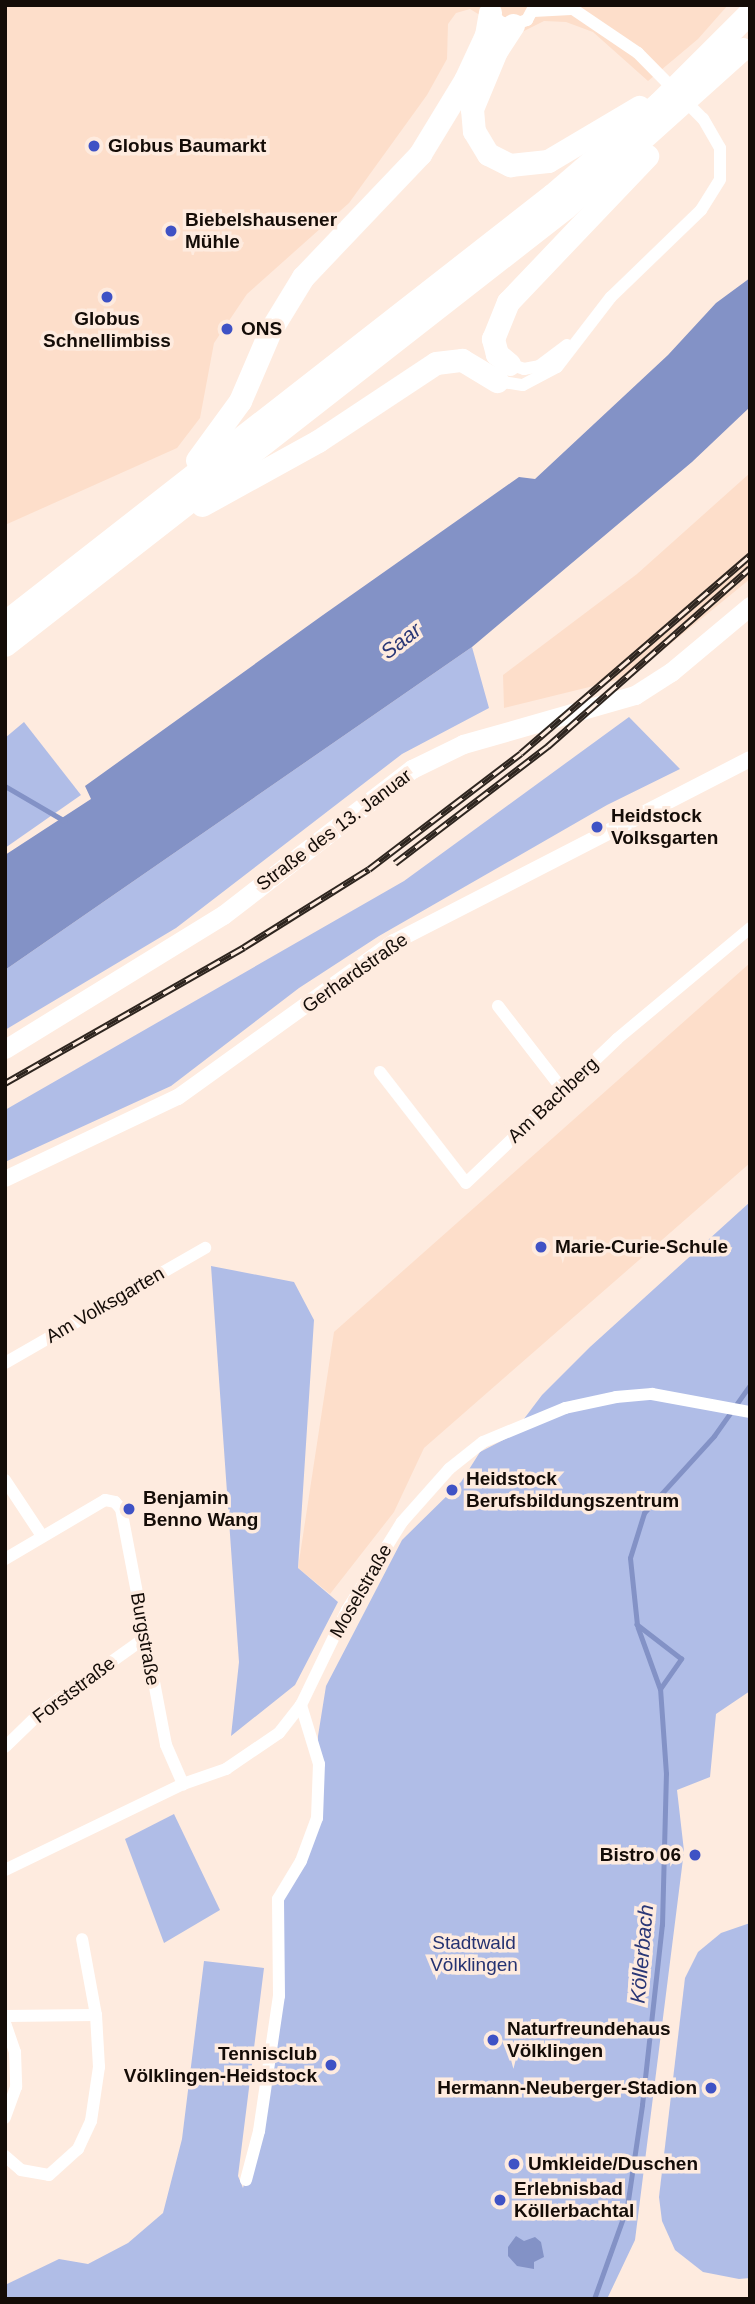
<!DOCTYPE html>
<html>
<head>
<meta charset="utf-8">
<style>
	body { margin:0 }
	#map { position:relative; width:755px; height:2304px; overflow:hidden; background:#feebdf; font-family:Helvetica,sans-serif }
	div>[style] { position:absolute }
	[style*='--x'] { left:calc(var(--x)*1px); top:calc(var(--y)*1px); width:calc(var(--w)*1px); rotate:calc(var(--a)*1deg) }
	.built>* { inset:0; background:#fddeca }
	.green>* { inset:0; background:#b0bde7 }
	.water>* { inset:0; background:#8392c6 }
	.stream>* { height:4.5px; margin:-2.25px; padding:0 2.25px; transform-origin:2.25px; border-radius:2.25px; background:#8392c6 }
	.minor>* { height:12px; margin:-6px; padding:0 6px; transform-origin:6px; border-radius:6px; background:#fff }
	.tertiary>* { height:16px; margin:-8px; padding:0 8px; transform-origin:8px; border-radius:8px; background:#fff }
	.primary>* { height:19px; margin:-9.5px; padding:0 9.5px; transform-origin:9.5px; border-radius:9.5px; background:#fff }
	.motorway>* { height:23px; margin:-11.5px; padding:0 11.5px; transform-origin:11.5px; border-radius:11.5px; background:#fff }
	.rail>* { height:7px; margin-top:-3.5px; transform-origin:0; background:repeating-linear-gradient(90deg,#feebdf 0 13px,#2e251f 0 26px); box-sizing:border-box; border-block:2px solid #2e251f }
	.dots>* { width:19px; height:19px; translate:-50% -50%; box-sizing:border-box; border:4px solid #feebdf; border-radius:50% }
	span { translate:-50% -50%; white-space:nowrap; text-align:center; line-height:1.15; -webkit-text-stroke:7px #feebdf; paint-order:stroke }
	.poi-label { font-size:19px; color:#140c07; font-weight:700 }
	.left { translate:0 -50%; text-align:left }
	.right { translate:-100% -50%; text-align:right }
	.street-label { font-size:19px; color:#140c07 }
	.park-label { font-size:19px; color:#253271 }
	.water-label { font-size:21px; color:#2a3776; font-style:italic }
	.frame { position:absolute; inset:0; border:7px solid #140c07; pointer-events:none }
</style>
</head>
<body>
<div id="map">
	<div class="built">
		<i style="clip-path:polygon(5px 5px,728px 5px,698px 39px,648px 81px,593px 32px,566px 22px,544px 21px,514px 36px,470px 9px,456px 13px,448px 24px,447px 59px,427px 95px,349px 203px,247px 294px,214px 343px,200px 418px,177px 448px,5px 525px)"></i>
		<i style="clip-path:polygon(750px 473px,750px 579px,630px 677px,504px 708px,503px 675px,637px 574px)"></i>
		<i style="clip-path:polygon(750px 963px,750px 1163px,424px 1448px,394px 1512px,330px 1594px,298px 1568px,334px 1332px)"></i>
	</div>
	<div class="green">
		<i style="clip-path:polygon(472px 647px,489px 708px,402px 754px,176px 928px,5px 1030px,5px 970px)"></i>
		<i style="clip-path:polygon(629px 717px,680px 769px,607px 805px,379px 936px,299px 988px,171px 1086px,5px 1162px,5px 1110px,404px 881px)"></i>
		<i style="clip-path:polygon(24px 722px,81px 795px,5px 848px,5px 738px)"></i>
		<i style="clip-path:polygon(750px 1202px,750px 1691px,716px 1714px,710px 1777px,677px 1790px,684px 1851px,635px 2240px,607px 2299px,5px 2299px,5px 2285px,59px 2259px,88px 2264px,128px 2243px,163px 2213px,182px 2139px,204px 1961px,264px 1968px,238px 2176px,243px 2188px,259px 2131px,279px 1996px,278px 1899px,317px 1818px,318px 1736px,326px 1686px,402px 1540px,461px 1482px,480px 1452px,511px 1436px,542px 1395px,590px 1347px)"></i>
		<i style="clip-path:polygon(211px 1266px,294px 1282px,314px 1320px,298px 1568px,338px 1602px,295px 1685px,231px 1736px,239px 1662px)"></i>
		<i style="clip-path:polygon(174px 1814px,220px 1910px,164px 1943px,125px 1839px)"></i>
		<i style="clip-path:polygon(750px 1923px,750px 2278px,739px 2279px,703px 2272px,675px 2250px,662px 2221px,659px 2197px,685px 1978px,698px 1952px,721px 1933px)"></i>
	</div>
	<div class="water">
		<i style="clip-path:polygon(750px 278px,750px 407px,692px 462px,472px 647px,5px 970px,5px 855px,91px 799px,85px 786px,323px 615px,519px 477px,535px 479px,668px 355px,716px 303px)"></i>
		<i style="clip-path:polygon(516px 2236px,524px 2241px,535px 2237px,541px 2242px,544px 2257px,534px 2262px,534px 2269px,517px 2266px,508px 2256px,508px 2247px)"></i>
	</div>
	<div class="stream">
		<i style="--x:5;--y:786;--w:69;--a:30.3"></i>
		<i style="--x:638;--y:1627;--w:65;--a:70.2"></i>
		<i style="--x:594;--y:2299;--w:98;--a:-70.3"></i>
		<i style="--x:627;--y:2207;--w:103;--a:-81.6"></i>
		<i style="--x:642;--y:2105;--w:181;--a:-83.7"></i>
		<i style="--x:662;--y:1925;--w:151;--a:-88.5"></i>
		<i style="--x:666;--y:1774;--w:85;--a:-94"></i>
		<i style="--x:660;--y:1689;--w:37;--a:-55"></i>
		<i style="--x:681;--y:1659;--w:56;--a:-142.3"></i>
		<i style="--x:637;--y:1625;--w:67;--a:-96"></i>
		<i style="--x:630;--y:1558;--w:47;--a:-72.7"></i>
		<i style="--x:644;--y:1513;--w:104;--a:-47.7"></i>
		<i style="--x:714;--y:1436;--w:62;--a:-54.8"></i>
	</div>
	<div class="minor">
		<i style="--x:489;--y:10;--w:16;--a:47"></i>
		<i style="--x:500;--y:22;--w:13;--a:13"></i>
		<i style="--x:513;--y:25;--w:15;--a:-20"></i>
		<i style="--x:527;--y:20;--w:17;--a:-62"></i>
		<i style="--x:533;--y:11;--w:38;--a:-3"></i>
		<i style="--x:509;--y:364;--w:16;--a:18"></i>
		<i style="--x:524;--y:369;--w:15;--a:-11"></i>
		<i style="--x:539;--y:366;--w:35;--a:-37"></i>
		<i style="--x:497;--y:381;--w:26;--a:9"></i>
		<i style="--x:523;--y:385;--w:38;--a:-28"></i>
		<i style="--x:557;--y:367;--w:88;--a:-52.4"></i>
		<i style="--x:611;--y:297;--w:125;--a:-44"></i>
		<i style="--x:701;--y:210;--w:36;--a:-58"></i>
		<i style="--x:720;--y:179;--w:31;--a:-90"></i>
		<i style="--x:720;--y:148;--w:34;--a:-120"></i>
		<i style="--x:703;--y:119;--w:93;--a:-134.6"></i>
		<i style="--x:638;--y:53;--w:86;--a:-145.9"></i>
		<i style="--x:498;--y:1006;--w:106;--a:52.3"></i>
		<i style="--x:380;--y:1072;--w:140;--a:52.2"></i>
		<i style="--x:466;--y:1183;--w:209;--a:-43.6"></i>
		<i style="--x:617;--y:1039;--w:173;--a:-39.8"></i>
		<i style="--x:5;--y:1363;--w:231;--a:-29.9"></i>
		<i style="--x:5;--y:1480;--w:67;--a:56.5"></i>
		<i style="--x:5;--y:1559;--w:116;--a:-30.5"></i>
		<i style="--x:105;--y:1500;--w:10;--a:11"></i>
		<i style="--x:115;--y:1502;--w:9;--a:49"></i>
		<i style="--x:121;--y:1509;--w:240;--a:79.2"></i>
		<i style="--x:166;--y:1745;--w:43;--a:66.4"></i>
		<i style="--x:5;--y:1747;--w:50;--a:-44.2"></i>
		<i style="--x:41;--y:1712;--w:129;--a:-35.5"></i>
		<i style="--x:5;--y:1870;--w:198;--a:-25.8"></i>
		<i style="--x:183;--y:1784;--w:46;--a:-19.2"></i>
		<i style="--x:226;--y:1769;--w:64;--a:-34.2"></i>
		<i style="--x:279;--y:1733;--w:36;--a:-52"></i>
		<i style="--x:301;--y:1705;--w:106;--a:-64.2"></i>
		<i style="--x:347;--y:1610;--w:104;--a:-58"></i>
		<i style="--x:402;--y:1522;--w:71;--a:-48.4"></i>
		<i style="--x:449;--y:1469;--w:43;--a:-38.5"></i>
		<i style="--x:483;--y:1442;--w:89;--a:-22.5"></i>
		<i style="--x:565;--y:1408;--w:52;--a:-12.2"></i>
		<i style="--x:616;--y:1397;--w:36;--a:-5"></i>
		<i style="--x:652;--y:1394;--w:100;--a:10.4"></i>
		<i style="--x:5;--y:2016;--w:91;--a:-0.6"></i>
		<i style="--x:5;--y:2023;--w:31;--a:71"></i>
		<i style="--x:15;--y:2052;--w:35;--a:88"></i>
		<i style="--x:16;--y:2087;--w:33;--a:110"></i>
		<i style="--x:5;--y:2156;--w:21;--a:41"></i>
		<i style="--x:21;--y:2170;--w:28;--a:10"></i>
		<i style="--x:49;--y:2175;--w:39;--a:-42"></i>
		<i style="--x:78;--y:2149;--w:31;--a:-65"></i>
		<i style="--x:91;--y:2121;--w:55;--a:-81.6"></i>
		<i style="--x:99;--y:2067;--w:52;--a:-93.3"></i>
		<i style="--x:96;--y:2015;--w:77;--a:-100.4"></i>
		<i style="--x:246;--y:2180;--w:51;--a:-75.1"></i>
		<i style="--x:259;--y:2131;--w:136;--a:-81.6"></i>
		<i style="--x:279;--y:1996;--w:97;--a:-90.6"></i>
		<i style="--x:278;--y:1899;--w:44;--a:-58.8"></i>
		<i style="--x:301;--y:1861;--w:46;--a:-69.6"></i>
		<i style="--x:317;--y:1818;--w:54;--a:-87.9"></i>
		<i style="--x:319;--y:1764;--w:62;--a:-107"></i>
	</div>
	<div class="tertiary">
		<i style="--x:5;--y:1179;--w:191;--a:-25.4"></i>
		<i style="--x:178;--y:1097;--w:266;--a:-35.7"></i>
		<i style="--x:394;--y:942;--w:400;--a:-27.2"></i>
	</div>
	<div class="primary">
		<i style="--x:5;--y:1049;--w:256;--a:-31.6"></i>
		<i style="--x:223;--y:915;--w:239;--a:-37.7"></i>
		<i style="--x:412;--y:769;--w:57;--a:-26.1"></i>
		<i style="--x:463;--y:744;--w:179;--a:-15.9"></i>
		<i style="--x:635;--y:695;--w:43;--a:-32.6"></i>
		<i style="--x:671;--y:672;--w:103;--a:-39.9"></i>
	</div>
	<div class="motorway">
		<i style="--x:513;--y:25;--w:31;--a:123"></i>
		<i style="--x:496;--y:51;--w:63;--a:112.5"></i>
		<i style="--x:472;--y:109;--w:22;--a:85"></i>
		<i style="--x:474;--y:131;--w:27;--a:59"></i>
		<i style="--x:488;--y:154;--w:25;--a:27"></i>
		<i style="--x:510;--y:165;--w:38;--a:-6"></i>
		<i style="--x:548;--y:161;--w:106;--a:-30.7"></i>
		<i style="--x:509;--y:364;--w:16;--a:-140"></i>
		<i style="--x:497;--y:354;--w:16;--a:-105"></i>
		<i style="--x:493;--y:339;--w:40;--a:-68"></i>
		<i style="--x:508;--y:302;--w:202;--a:-46.4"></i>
		<i style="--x:197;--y:460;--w:73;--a:-53.9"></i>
		<i style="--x:240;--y:401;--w:76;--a:-66.8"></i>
		<i style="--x:270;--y:331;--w:63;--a:-58.6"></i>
		<i style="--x:303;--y:277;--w:170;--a:-46.4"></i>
		<i style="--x:420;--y:154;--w:87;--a:-58.7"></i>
		<i style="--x:465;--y:80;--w:50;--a:-65"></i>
		<i style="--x:486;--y:35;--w:23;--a:-80"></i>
		<i style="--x:202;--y:505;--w:132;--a:-28.9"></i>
		<i style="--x:318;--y:441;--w:141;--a:-33.5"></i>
		<i style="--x:436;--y:363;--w:26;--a:-7"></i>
		<i style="--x:462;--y:360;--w:41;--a:31"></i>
		<i style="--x:5;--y:622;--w:694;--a:-37.98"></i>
		<i style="--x:552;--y:195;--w:141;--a:-40.7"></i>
		<i style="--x:659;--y:103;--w:129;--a:-45"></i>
		<i style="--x:5;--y:645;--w:710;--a:-37.97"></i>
		<i style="--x:565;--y:208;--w:238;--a:-41.9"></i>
	</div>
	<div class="rail">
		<i style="--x:395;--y:863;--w:193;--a:-37.4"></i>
		<i style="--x:548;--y:746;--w:269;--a:-41.4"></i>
		<i style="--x:5;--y:1083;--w:275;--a:-29.6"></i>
		<i style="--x:244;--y:947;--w:147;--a:-32"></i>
		<i style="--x:369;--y:869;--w:191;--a:-37.3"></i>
		<i style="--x:521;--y:753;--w:303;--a:-40.8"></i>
	</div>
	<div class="dots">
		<i style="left:94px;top:146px;background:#3f52c5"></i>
		<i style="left:171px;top:231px;background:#3f52c5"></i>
		<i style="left:107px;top:297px;background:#3f52c5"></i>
		<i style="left:227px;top:329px;background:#3f52c5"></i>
		<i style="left:597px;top:827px;background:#3f52c5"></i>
		<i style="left:541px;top:1247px;background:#3f52c5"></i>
		<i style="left:452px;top:1490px;background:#3f52c5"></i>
		<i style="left:129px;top:1509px;background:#3f52c5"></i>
		<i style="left:695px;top:1855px;background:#3f52c5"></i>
		<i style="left:493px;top:2040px;background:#3f52c5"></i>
		<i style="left:331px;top:2065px;background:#3f52c5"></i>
		<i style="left:711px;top:2088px;background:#3f52c5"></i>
		<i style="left:514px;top:2164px;background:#3f52c5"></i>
		<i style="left:500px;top:2200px;background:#3f52c5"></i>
	</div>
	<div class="poi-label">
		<span class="left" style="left:108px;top:146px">Globus Baumarkt</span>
		<span class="left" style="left:185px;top:231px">Biebelshausener<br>Mühle</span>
		<span style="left:107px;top:330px">Globus<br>Schnellimbiss</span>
		<span class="left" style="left:241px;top:329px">ONS</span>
		<span class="left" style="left:611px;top:827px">Heidstock<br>Volksgarten</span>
		<span class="left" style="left:555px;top:1247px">Marie-Curie-Schule</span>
		<span class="left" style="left:466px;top:1490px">Heidstock<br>Berufsbildungszentrum</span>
		<span class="left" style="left:143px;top:1509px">Benjamin<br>Benno Wang</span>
		<span class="right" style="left:681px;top:1855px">Bistro 06</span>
		<span class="left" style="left:507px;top:2040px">Naturfreundehaus<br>Völklingen</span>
		<span class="right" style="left:317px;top:2065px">Tennisclub<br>Völklingen-Heidstock</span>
		<span class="right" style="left:697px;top:2088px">Hermann-Neuberger-Stadion</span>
		<span class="left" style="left:528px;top:2164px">Umkleide/Duschen</span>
		<span class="left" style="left:514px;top:2200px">Erlebnisbad<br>Köllerbachtal</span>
	</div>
	<div class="street-label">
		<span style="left:334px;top:830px;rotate:-37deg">Straße des 13. Januar</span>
		<span style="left:355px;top:973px;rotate:-35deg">Gerhardstraße</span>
		<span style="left:553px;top:1100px;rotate:-43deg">Am Bachberg</span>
		<span style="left:105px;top:1305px;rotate:-30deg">Am Volksgarten</span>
		<span style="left:361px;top:1591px;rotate:-60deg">Moselstraße</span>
		<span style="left:145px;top:1639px;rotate:80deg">Burgstraße</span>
		<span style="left:74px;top:1690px;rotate:-37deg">Forststraße</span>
	</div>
	<div class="park-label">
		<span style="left:474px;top:1954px">Stadtwald<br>Völklingen</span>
	</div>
	<div class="water-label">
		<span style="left:401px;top:641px;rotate:-38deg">Saar</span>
		<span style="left:642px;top:1954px;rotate:-85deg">Köllerbach</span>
	</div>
	<div class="frame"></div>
</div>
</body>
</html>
